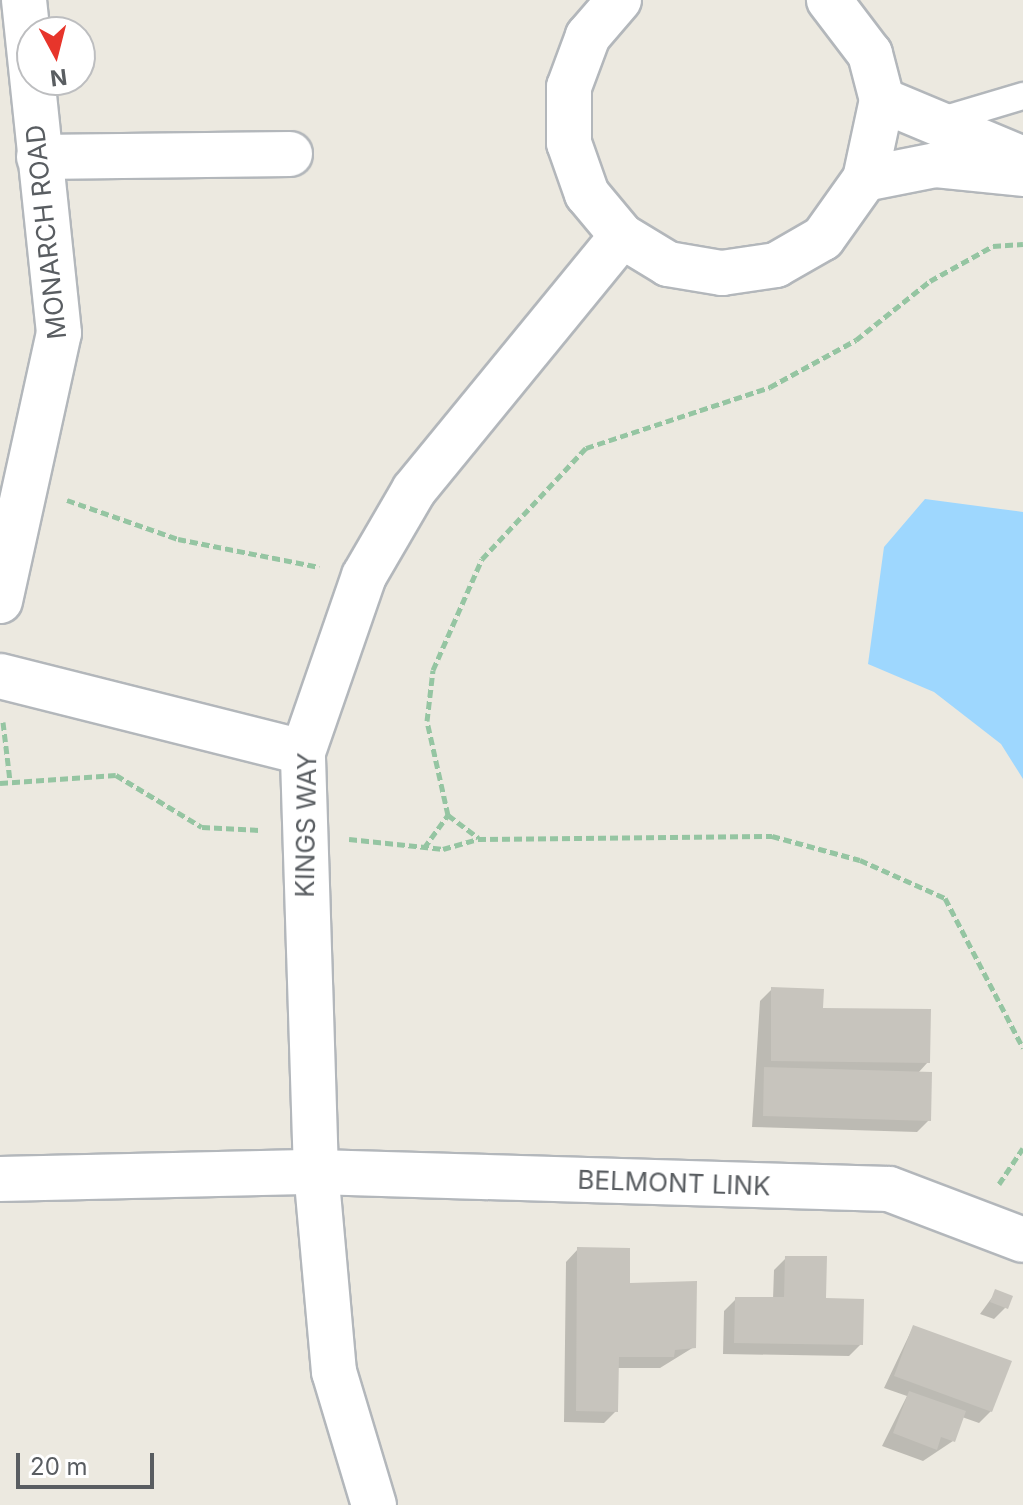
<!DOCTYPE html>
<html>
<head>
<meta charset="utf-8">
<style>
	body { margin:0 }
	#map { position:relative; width:1023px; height:1505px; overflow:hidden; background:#ece9e0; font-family:Inter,sans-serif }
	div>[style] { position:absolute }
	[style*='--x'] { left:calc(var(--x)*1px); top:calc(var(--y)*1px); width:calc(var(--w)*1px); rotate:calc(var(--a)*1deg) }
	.water>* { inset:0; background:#9ed7fe }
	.shadow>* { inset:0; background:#0003 }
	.building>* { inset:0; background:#c7c4bd }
	.path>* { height:5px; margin-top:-2.5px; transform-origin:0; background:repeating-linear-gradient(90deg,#95c5a2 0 8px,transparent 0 12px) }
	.roads { filter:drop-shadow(2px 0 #b3b7bb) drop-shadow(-2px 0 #b3b7bb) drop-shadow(0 2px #b3b7bb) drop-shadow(0 -2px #b3b7bb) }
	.service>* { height:26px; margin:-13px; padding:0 13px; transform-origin:13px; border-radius:13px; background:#fff }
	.minor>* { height:44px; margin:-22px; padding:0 22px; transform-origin:22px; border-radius:22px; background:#fff }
	.tertiary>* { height:44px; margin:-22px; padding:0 22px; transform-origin:22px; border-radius:22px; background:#fff }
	span { translate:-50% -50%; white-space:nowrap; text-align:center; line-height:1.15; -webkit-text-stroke:6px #fff; paint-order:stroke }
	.street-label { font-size:26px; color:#595d61 }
	.north { position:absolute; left:16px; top:16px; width:80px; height:80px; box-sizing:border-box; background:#fff; border:2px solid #bdbec0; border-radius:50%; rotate:173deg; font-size:22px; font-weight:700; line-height:32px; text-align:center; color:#595d61 }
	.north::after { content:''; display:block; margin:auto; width:28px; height:36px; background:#e7352b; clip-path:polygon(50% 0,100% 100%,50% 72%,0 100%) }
	.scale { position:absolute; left:16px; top:1453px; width:138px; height:36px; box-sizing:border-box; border:4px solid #595d61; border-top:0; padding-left:10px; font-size:24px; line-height:28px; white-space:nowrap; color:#595d61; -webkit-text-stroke:6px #fff; paint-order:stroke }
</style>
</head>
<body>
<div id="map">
	<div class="water">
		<i style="clip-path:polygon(925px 499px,1023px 512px,1023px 779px,1001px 744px,934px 692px,868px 664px,884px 547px)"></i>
	</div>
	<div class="shadow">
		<i style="clip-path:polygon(772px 989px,928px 1062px,918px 1073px,929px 1120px,917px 1132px,752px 1127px,760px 1001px)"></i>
		<i style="clip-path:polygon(578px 1249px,694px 1347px,660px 1368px,617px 1368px,616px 1411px,604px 1423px,564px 1422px,566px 1262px)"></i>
		<i style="clip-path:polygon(786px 1258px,861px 1344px,849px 1356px,723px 1354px,724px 1311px,736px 1299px,773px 1299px,774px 1270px)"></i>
		<i style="clip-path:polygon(996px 1292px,1006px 1307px,994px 1319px,980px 1314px)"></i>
		<i style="clip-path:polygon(913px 1327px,991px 1411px,979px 1423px,962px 1417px,953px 1441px,923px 1461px,882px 1446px,907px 1396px,884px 1388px)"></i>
	</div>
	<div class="building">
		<i style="clip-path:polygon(771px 987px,824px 989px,823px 1008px,931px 1009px,930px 1063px,771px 1061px)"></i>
		<i style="clip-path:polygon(764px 1067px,932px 1072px,931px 1121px,763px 1116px)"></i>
		<i style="clip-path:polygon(577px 1247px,630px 1248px,630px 1283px,697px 1281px,696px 1348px,675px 1350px,674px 1357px,619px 1357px,618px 1412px,576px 1411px)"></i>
		<i style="clip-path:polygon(785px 1256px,827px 1256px,826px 1298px,864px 1299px,863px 1345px,734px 1343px,735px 1297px,784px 1297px)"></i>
		<i style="clip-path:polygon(995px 1289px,1013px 1296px,1008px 1309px,990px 1302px)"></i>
		<i style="clip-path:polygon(913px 1325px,1012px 1361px,992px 1412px,894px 1376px)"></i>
		<i style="clip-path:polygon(909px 1391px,966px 1411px,955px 1442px,941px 1437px,937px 1450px,893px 1433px)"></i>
	</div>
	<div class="path">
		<i style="--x:67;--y:500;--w:118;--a:19.4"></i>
		<i style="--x:178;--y:539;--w:144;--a:11.2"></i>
		<i style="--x:3;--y:722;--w:59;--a:83.2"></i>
		<i style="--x:0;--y:783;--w:116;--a:-3.9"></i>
		<i style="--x:116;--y:775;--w:100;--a:31.2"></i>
		<i style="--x:202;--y:827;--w:58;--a:3"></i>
		<i style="--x:448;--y:815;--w:38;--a:37"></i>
		<i style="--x:349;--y:839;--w:95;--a:6.1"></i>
		<i style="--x:443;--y:849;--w:36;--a:-16"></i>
		<i style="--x:478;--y:839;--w:294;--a:-0.6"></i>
		<i style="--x:772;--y:836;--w:91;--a:15.3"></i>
		<i style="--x:860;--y:860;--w:93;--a:24.1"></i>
		<i style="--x:945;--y:898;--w:169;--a:62.5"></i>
		<i style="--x:424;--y:848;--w:41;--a:-54"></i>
		<i style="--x:448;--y:815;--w:96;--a:-102.6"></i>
		<i style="--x:427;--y:721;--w:51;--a:-83.3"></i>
		<i style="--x:433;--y:670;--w:121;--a:-66.2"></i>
		<i style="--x:482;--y:559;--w:152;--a:-46.9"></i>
		<i style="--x:586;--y:448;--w:194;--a:-18.3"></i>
		<i style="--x:770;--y:387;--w:98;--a:-28.7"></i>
		<i style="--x:856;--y:340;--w:95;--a:-38.6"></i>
		<i style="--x:930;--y:281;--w:72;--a:-29.1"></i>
		<i style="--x:993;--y:246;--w:30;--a:-4"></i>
		<i style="--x:999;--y:1184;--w:43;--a:-56.3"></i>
	</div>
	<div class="roads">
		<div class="service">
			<i style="--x:939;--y:121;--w:88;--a:-16.6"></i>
		</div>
		<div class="minor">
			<i style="--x:39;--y:157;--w:251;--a:-0.7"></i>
			<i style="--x:0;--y:601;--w:274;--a:-77.6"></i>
			<i style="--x:59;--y:333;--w:335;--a:-96"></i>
			<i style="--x:0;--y:676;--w:312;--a:14.1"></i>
			<i style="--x:0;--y:1179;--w:316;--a:-1.3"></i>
			<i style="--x:316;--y:1172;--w:573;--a:1.7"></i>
			<i style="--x:889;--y:1189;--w:143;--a:20.8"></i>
		</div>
		<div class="tertiary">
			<i style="--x:619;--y:0;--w:48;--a:130.7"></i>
			<i style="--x:588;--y:36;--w:54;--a:110.4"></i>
			<i style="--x:569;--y:87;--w:56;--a:90"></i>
			<i style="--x:569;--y:143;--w:54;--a:70.6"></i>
			<i style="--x:587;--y:194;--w:55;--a:50.2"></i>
			<i style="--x:622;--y:236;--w:54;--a:31.3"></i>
			<i style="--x:668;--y:264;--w:55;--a:9.5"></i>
			<i style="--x:722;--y:273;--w:55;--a:-8.4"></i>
			<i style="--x:776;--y:265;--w:54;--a:-29.9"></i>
			<i style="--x:823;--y:238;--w:72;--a:-54.6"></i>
			<i style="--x:865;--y:179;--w:81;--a:-77.9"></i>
			<i style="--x:882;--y:100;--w:48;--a:-104.6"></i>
			<i style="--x:870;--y:54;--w:68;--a:-127.2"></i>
			<i style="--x:882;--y:100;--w:153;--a:22.7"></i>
			<i style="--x:865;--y:179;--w:72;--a:-11.2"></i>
			<i style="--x:936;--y:165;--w:87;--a:5.9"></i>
			<i style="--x:374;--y:1505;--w:139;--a:-106.7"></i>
			<i style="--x:334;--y:1372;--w:201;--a:-95.1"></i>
			<i style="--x:316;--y:1172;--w:420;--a:-91.8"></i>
			<i style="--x:303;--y:752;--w:186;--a:-70.9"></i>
			<i style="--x:364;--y:576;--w:99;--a:-59.8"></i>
			<i style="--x:414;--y:490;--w:328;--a:-50.7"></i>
		</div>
	</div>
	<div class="street-label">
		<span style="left:46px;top:232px;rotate:-96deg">MONARCH ROAD</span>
		<span style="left:306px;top:825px;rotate:-89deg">KINGS WAY</span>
		<span style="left:674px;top:1183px;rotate:2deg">BELMONT LINK</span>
	</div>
	<div class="north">N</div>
	<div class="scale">20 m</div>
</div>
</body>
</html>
